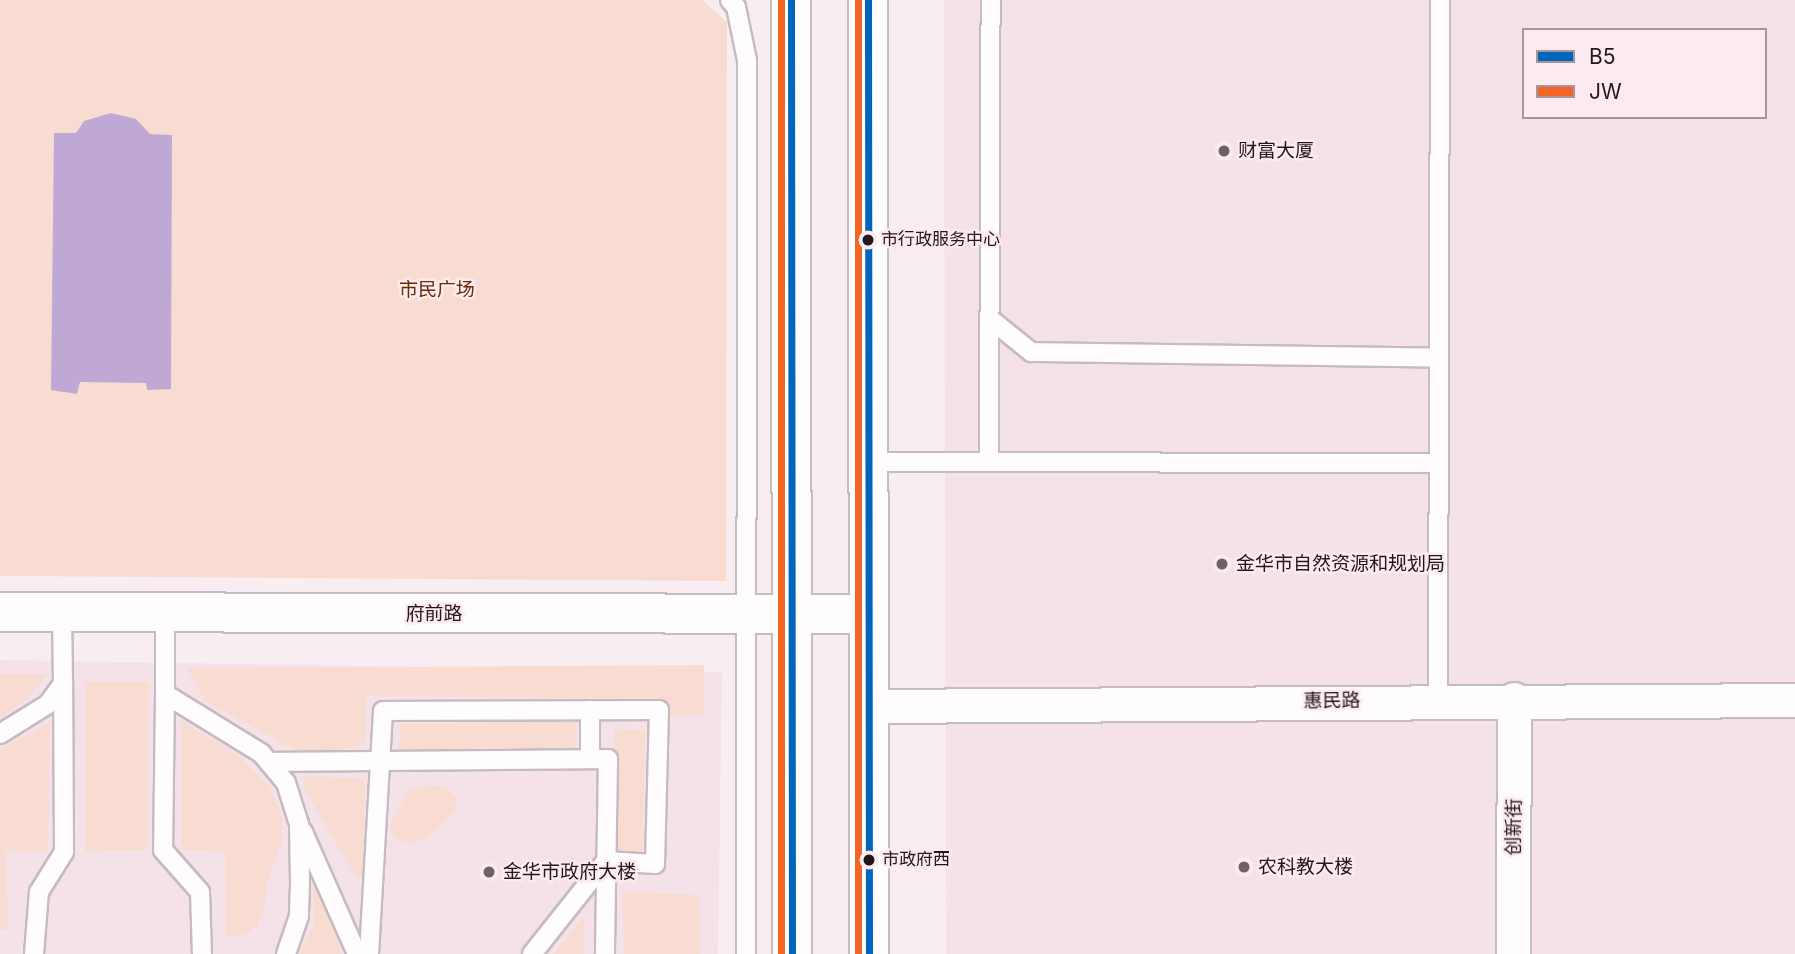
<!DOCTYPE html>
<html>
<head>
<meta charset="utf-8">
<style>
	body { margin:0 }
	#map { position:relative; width:1795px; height:954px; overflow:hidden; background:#f8eef1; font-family:Inter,"Noto Sans SC",sans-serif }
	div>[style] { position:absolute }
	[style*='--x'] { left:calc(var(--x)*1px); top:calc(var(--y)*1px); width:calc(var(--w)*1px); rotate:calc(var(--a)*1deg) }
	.built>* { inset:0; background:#f5e1e8 }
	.green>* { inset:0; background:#f8dcd2 }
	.water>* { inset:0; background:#c0a8d5 }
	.roads { filter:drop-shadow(2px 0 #c6bbbf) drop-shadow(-2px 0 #c6bbbf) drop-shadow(0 2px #c6bbbf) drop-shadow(0 -2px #c6bbbf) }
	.service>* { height:18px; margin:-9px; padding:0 9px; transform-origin:9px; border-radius:9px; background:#fefcfd }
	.minor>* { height:33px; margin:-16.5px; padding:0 16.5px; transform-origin:16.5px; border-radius:16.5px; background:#fefcfd }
	.tertiary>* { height:38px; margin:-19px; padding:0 19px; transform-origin:19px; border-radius:19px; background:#fefcfd }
	.secondary>* { height:38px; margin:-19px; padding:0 19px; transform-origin:19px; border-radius:19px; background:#fefcfd }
	.bus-1>* { height:7px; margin:-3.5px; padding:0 3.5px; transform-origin:3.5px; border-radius:3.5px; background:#0065bd }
	.bus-2>* { height:7px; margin:-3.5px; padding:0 3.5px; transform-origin:3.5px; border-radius:3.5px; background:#f26522 }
	.dots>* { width:19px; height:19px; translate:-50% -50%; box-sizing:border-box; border:4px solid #fbebf0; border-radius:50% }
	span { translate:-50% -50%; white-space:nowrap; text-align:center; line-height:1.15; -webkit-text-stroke:5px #fbebf0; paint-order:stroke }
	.bus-label { font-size:17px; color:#24161b }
	.left { translate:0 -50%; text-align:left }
	.poi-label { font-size:19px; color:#24161b }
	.park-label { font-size:19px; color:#6a2c02 }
	.street-label { font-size:19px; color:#24161b }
	.legend { position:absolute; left:1522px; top:28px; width:245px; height:91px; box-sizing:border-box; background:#fbebf0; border:2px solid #a5969b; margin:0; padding:9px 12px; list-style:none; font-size:21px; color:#24161b }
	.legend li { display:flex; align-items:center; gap:14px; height:35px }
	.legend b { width:35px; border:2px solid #a5969b }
</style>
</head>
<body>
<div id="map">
	<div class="built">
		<i style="clip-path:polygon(evenodd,944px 0,1795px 0,1795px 954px,946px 954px,944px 0,1524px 30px,1765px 30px,1765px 117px,1524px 117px,1524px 30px)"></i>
		<i style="clip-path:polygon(0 660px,722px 672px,718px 954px,0 954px)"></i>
	</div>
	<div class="green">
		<i style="clip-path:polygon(0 0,702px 0,727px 22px,726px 581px,0 576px)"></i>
		<i style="clip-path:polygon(704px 665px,704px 715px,670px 716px,665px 699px,366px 696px,365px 743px,350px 749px,299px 752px,205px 701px,187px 668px)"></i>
		<i style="clip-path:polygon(0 674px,48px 674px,27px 699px,0 718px)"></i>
		<i style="clip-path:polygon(85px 682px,149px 682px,147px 850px,85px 851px)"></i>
		<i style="clip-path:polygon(181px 720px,237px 755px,270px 787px,281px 815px,283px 839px,266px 885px,265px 906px,257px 926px,243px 935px,226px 936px,225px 851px,181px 850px)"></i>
		<i style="clip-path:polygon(50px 722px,48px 851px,6px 852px,8px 929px,0 930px,0 750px)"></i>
		<i style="clip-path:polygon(577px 722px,576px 748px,399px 749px,401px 723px)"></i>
		<i style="clip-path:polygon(645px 730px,643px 852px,617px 852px,614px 731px)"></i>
		<i style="clip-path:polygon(305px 776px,365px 779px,363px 878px,356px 878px,303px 786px)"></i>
		<i style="clip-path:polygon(432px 786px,448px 788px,456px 797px,455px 811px,429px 836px,409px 843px,393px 837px,390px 825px,409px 790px)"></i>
		<i style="clip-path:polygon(313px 875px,341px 951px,341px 954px,299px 954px,314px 923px)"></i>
		<i style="clip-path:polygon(622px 892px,699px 895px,700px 954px,625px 954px)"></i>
		<i style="clip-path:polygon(584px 915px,584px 954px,554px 954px)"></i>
	</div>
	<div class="water">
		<i style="clip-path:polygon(111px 113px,136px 119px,150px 134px,172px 135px,171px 389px,147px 390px,146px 383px,80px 382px,77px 394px,51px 390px,54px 133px,76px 133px,84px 121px)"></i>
	</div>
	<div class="roads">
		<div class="service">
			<i style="--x:730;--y:0;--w:9;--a:49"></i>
			<i style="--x:736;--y:7;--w:54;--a:78.3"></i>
			<i style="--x:747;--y:60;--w:894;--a:90.06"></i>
			<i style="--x:990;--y:319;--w:53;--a:38.8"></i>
			<i style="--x:1031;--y:352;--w:408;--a:0.8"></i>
			<i style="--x:869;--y:462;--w:570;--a:0.1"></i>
			<i style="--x:989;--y:462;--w:462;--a:-89.8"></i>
			<i style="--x:165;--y:613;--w:81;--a:90"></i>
			<i style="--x:165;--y:694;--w:113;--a:31.6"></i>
			<i style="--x:261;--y:753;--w:39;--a:50"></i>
			<i style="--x:286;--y:783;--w:43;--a:72.4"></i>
			<i style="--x:299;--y:824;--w:60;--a:89"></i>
			<i style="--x:300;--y:884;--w:32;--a:92"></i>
			<i style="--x:299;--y:916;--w:40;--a:108.9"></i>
			<i style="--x:165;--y:694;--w:156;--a:90.7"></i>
			<i style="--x:163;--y:850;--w:56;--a:48.6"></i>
			<i style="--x:200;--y:892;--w:62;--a:88.2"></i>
			<i style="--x:1438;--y:700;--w:700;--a:-89.84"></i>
			<i style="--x:0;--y:734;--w:57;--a:-32"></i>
			<i style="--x:48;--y:704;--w:26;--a:-54"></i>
			<i style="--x:63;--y:683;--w:70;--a:-90.8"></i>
			<i style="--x:590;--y:759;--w:49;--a:-90"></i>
			<i style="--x:269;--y:762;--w:339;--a:-0.5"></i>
			<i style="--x:608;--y:759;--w:195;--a:90.9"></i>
			<i style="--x:303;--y:832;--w:133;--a:66.1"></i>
			<i style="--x:34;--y:954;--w:62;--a:-85.4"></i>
			<i style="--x:39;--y:892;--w:47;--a:-58"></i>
			<i style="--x:64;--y:852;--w:169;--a:-90.3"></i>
			<i style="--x:369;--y:954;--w:243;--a:-86.7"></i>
			<i style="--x:383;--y:711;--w:276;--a:-0.2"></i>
			<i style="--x:659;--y:710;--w:154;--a:91.5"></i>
			<i style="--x:655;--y:864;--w:49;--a:-176.5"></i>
			<i style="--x:606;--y:861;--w:119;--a:128.5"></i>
		</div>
		<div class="minor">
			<i style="--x:870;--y:706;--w:925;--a:-0.37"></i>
			<i style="--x:1513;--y:954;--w:255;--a:-89.8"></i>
		</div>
		<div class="tertiary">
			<i style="--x:0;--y:612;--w:868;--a:0.13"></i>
		</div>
		<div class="secondary">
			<i style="--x:791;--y:0;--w:954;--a:89.94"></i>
			<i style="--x:868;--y:0;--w:954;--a:89.94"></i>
		</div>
	</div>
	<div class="bus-1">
		<i style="--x:791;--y:0;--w:954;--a:89.94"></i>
		<i style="--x:868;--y:0;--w:954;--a:89.94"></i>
	</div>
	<div class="bus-2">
		<i style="--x:781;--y:0;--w:954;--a:90"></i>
		<i style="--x:858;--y:0;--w:954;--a:90"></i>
	</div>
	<div class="dots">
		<i style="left:1224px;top:151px;background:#6e6266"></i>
		<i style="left:868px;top:240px;background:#24161b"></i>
		<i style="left:1222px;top:564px;background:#6e6266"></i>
		<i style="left:869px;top:860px;background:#24161b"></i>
		<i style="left:1244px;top:867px;background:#6e6266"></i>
		<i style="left:489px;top:872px;background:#6e6266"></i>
	</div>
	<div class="bus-label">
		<span class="left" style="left:881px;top:240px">市行政服务中心</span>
		<span class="left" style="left:882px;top:860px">市政府西</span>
	</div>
	<div class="poi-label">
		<span class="left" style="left:1238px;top:151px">财富大厦</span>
		<span class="left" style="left:1236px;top:564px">金华市自然资源和规划局</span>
		<span class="left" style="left:1258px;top:867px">农科教大楼</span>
		<span class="left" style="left:503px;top:872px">金华市政府大楼</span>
	</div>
	<div class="park-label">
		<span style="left:437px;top:290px">市民广场</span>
	</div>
	<div class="street-label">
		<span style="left:434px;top:614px">府前路</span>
		<span style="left:1332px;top:701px;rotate:-1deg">惠民路</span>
		<span style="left:1514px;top:827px;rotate:-90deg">创新街</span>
	</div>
	<ul class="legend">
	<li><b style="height:9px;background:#0065bd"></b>B5</li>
	<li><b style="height:9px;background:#f26522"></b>JW</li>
	</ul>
</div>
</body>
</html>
